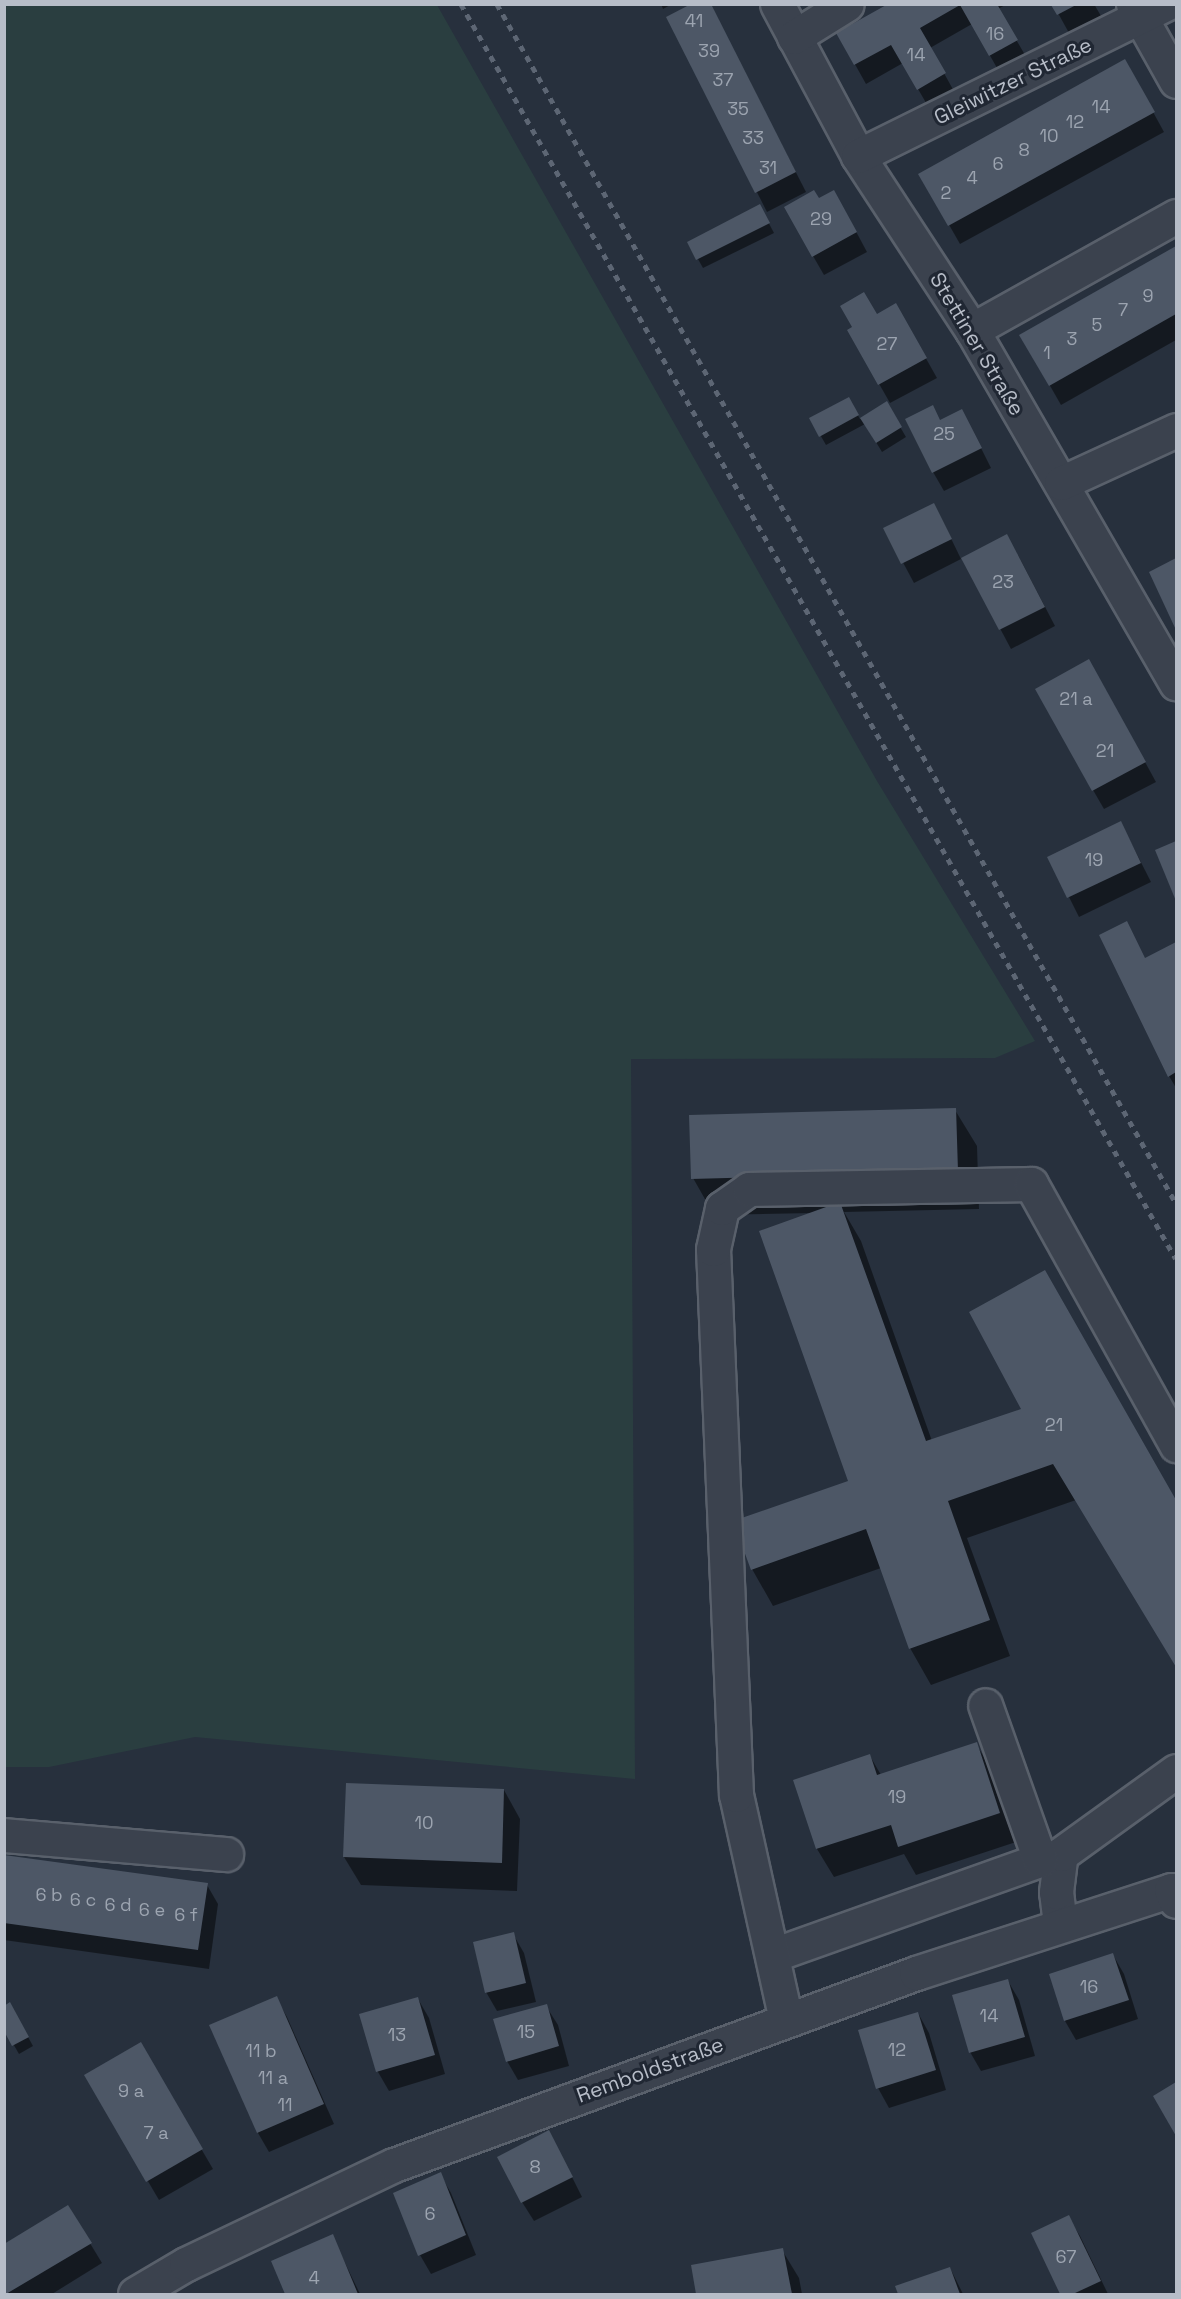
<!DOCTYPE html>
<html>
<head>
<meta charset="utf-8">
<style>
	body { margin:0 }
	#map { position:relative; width:1181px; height:2299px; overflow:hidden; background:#27303d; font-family:"Space Grotesk",sans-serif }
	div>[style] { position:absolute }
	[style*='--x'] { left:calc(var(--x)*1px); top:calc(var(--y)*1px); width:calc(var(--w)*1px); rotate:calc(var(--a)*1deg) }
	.green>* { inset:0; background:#2a3e40 }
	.shadow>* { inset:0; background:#0007 }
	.building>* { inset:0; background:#4d5766 }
	.roads { filter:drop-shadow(2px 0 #59606b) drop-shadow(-2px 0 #59606b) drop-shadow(0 2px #59606b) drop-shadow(0 -2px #59606b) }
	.minor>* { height:33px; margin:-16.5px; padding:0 16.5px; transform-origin:16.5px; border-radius:16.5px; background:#3b424e }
	.rail>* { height:4.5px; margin-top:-2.25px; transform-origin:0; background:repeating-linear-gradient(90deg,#5d6674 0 6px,transparent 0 12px) }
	span { translate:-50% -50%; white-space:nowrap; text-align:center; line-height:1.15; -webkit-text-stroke:6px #202733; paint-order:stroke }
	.number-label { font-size:18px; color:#9ca4b0 }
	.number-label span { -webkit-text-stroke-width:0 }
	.street-label { font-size:21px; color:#b7bdc8 }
	.frame { position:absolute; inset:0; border:6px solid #b7bdc8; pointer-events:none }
</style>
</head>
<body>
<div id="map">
	<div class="green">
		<i style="clip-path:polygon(5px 4px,437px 5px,877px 781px,1035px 1041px,995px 1058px,631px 1059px,635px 1779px,195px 1737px,49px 1767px,5px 1767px)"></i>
	</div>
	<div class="shadow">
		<i style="clip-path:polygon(661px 4px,672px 4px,663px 9px)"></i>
		<i style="clip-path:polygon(890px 4px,1007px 4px,998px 9px,1028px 60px,1001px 75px,972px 24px,930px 48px,955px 93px,929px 108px,903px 63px,866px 84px,838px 34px)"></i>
		<i style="clip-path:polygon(1053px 4px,1094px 4px,1101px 16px,1069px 33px)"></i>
		<i style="clip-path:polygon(668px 18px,717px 18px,806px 192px,767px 212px)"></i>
		<i style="clip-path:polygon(1136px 81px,1164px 132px,960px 244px,920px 174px)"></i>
		<i style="clip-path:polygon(818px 200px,845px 211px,867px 252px,824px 275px,813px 256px)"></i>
		<i style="clip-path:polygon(765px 216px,774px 233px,703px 268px,689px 243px)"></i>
		<i style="clip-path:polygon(1176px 248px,1176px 340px,1061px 405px,1021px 335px)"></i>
		<i style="clip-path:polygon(896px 305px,937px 378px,890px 403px,849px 331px)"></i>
		<i style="clip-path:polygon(849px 399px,860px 419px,886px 403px,906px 437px,882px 452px,865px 424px,826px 445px,811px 419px)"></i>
		<i style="clip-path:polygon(940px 422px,972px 430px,991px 468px,944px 491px,933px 472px)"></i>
		<i style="clip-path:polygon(944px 524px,961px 559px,914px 583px,885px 529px)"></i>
		<i style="clip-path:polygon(1018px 555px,1055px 626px,1011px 649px,963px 559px)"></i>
		<i style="clip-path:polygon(1176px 560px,1176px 626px,1151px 572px)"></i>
		<i style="clip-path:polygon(1100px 680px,1156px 782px,1104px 809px,1093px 790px)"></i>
		<i style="clip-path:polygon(1121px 823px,1151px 882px,1079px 917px,1049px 857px)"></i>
		<i style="clip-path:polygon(1176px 843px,1176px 897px,1157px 851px)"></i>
		<i style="clip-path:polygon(1176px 944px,1176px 1088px,1169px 1076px,1145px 959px)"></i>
		<i style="clip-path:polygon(955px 1110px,977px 1146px,979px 1209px,844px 1212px,861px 1241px,932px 1441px,1023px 1410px,1045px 1272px,1176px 1502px,1176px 1666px,1076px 1500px,967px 1538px,1010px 1656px,931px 1685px,910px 1648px,881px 1568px,773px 1606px,752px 1569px,850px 1481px,814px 1213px,714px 1215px,693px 1178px)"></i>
		<i style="clip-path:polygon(976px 1744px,993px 1772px,1016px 1842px,916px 1875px,904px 1854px,834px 1877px,817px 1849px,795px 1781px,870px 1756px,881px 1775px)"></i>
		<i style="clip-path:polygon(504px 1790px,520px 1819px,517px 1891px,361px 1885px,344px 1857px)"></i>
		<i style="clip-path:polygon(4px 1857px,207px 1885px,218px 1904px,209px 1969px,4px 1940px)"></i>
		<i style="clip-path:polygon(513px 1934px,524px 1953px,536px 2002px,497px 2011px,486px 1992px)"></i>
		<i style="clip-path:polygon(1113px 1955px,1124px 1974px,1138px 2019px,1076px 2040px,1065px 2021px)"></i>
		<i style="clip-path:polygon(1008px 1981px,1019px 2000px,1035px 2056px,981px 2071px,970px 2052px)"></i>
		<i style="clip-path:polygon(276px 1998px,287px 2017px,334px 2124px,269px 2152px,258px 2133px,211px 2025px)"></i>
		<i style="clip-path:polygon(418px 1999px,429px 2018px,445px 2074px,389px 2091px,378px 2072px,361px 2015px)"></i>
		<i style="clip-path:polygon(10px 2004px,33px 2046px,19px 2054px,4px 2028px)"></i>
		<i style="clip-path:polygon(546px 2006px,558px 2025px,569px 2066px,518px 2080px,507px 2061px)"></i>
		<i style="clip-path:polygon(918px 2013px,929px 2033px,946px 2090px,889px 2108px,878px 2088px)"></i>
		<i style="clip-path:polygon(140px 2044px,213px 2169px,159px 2200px,86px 2076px)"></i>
		<i style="clip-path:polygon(1176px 2084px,1176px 2133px,1155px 2097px)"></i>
		<i style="clip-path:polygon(559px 2151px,582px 2197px,534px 2221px,522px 2202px)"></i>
		<i style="clip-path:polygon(440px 2174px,451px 2193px,476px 2255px,431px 2274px,420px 2255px)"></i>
		<i style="clip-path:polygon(68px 2207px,102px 2263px,52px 2294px,7px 2294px,4px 2291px,4px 2246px)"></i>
		<i style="clip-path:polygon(1068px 2217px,1080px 2236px,1108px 2294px,1061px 2294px,1033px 2234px)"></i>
		<i style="clip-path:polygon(332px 2236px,360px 2294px,287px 2294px,273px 2261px)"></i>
		<i style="clip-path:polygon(782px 2250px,799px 2278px,802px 2294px,698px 2294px,692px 2266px)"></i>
		<i style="clip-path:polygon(950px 2268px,963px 2294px,899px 2294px,897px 2287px)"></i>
	</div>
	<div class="building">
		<i style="clip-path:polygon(691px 4px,711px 4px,796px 172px,755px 193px,666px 17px)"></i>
		<i style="clip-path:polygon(888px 4px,997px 4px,1018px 40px,989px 56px,960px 5px,920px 28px,946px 73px,917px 90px,891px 45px,854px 65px,836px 33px)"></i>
		<i style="clip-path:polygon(1051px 5px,1076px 5px,1057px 15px)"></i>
		<i style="clip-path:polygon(1125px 59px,1155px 112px,948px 226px,918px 174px)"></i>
		<i style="clip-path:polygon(814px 190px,819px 198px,834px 190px,857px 232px,812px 257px,784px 207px)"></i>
		<i style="clip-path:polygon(760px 204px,770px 223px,696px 260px,687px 242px)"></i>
		<i style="clip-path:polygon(1176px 246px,1176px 314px,1049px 386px,1019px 335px)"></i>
		<i style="clip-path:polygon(864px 292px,877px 314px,896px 303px,927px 358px,878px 385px,847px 330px,852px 327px,840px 306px)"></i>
		<i style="clip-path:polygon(849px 397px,859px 415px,819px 437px,809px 418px)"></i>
		<i style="clip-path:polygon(887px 401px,902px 427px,876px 443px,860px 418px)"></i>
		<i style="clip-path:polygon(933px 405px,940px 420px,962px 409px,982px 448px,932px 473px,905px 419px)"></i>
		<i style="clip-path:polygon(934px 503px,952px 539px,901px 564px,883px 528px)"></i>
		<i style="clip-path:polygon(1007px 534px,1045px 607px,999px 630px,961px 558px)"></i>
		<i style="clip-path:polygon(1176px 558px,1176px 630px,1149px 572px)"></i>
		<i style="clip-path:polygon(1089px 659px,1146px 762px,1092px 791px,1035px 689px)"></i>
		<i style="clip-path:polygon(1121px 821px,1141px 863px,1067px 898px,1047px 857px)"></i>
		<i style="clip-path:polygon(1176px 841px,1176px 901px,1155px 850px)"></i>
		<i style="clip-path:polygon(1127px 921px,1145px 958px,1176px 942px,1176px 1072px,1168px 1077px,1099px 935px)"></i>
		<i style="clip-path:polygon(956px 1108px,958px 1172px,691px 1179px,689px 1115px)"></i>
		<i style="clip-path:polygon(840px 1202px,926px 1441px,1021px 1409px,969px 1312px,1045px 1270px,1176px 1500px,1176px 1667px,1053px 1464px,948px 1501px,990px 1620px,909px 1649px,866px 1529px,751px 1570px,733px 1521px,848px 1481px,759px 1231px)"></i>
		<i style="clip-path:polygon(977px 1742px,1000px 1813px,898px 1847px,891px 1825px,816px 1849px,793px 1780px,870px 1754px,877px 1775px)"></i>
		<i style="clip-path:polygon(346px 1783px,504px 1789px,502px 1863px,343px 1857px)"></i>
		<i style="clip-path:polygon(4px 1855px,208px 1883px,198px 1950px,4px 1923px)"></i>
		<i style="clip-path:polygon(514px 1932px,526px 1983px,485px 1993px,473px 1942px)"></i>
		<i style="clip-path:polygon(1113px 1953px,1129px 2000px,1064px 2021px,1049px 1974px)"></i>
		<i style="clip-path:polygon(1008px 1979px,1025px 2037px,969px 2053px,952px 1995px)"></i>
		<i style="clip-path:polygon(277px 1996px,324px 2104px,257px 2133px,209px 2025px)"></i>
		<i style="clip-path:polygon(418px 1997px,435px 2055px,376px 2072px,359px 2014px)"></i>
		<i style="clip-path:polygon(10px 2002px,29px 2037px,12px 2046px,4px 2031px,4px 2006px)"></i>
		<i style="clip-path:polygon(547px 2004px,559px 2046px,506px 2062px,493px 2019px)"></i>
		<i style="clip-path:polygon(918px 2012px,936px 2070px,876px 2089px,858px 2030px)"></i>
		<i style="clip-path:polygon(141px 2042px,203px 2149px,146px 2182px,84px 2075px)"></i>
		<i style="clip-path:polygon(1176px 2082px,1176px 2136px,1153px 2096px)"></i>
		<i style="clip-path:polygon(549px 2130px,573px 2177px,521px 2203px,497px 2157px)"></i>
		<i style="clip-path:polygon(441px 2172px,466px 2235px,418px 2256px,393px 2193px)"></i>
		<i style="clip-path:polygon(68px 2205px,92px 2243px,6px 2294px,4px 2244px)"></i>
		<i style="clip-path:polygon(1069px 2215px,1101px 2281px,1073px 2294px,1060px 2294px,1031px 2233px)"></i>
		<i style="clip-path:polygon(333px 2234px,358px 2294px,285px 2294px,271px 2261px)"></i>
		<i style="clip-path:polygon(783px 2248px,792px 2294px,696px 2294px,691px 2265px)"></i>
		<i style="clip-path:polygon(950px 2267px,960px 2294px,898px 2294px,895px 2286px)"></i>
	</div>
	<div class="roads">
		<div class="minor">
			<i style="--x:777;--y:4;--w:172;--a:61.9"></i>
			<i style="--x:858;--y:156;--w:208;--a:56.8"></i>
			<i style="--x:972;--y:330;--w:408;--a:60"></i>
			<i style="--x:1133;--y:4;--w:88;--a:60.8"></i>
			<i style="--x:794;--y:37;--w:62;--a:-31.9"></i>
			<i style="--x:858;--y:156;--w:343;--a:-26.3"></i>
			<i style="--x:972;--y:330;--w:234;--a:-29.2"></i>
			<i style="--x:1061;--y:483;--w:127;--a:-24.7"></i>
			<i style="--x:4;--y:1835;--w:223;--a:4.9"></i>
			<i style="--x:1060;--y:1924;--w:32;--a:-97"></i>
			<i style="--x:1056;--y:1892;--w:38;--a:-83"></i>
			<i style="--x:1061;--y:1854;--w:142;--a:-35.8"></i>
			<i style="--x:773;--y:1955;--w:283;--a:-19.6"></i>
			<i style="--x:1040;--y:1860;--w:164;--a:-109.5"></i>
			<i style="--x:786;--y:2020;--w:230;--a:-102.5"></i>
			<i style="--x:736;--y:1795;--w:546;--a:-92.41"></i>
			<i style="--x:713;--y:1249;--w:42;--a:-77.6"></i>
			<i style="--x:722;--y:1208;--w:33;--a:-35"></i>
			<i style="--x:749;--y:1189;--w:282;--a:-1"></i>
			<i style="--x:1031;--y:1184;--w:299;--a:60.9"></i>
			<i style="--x:135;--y:2294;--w:59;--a:-30.5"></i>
			<i style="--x:186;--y:2264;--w:230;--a:-25.5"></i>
			<i style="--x:394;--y:2165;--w:556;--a:-20.19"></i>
			<i style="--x:916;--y:1973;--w:268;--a:-18"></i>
			<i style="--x:1171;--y:1890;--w:12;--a:66"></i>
		</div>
	</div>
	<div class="rail">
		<i style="--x:461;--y:4;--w:1444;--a:60.33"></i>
		<i style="--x:497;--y:4;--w:1378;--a:60.48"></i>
	</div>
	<div class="number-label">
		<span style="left:694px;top:21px">41</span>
		<span style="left:995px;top:34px">16</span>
		<span style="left:709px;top:51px">39</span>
		<span style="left:916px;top:55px">14</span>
		<span style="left:723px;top:80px">37</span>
		<span style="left:1101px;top:107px">14</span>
		<span style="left:738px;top:109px">35</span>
		<span style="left:1075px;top:122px">12</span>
		<span style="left:1049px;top:136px">10</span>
		<span style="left:753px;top:138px">33</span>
		<span style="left:1024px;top:150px">8</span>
		<span style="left:998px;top:164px">6</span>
		<span style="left:768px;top:168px">31</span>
		<span style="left:972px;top:178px">4</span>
		<span style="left:946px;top:193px">2</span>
		<span style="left:821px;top:219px">29</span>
		<span style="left:1148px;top:296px">9</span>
		<span style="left:1123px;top:310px">7</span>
		<span style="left:1097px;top:325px">5</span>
		<span style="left:1072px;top:339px">3</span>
		<span style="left:887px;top:344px">27</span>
		<span style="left:1047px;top:353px">1</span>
		<span style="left:944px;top:434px">25</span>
		<span style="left:1003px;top:582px">23</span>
		<span style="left:1076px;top:699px">21 a</span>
		<span style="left:1105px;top:751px">21</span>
		<span style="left:1094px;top:860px">19</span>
		<span style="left:1054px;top:1425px">21</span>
		<span style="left:897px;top:1797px">19</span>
		<span style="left:424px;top:1823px">10</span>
		<span style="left:49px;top:1895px">6 b</span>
		<span style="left:83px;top:1900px">6 c</span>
		<span style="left:118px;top:1905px">6 d</span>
		<span style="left:152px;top:1910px">6 e</span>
		<span style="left:186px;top:1915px">6 f</span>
		<span style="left:1089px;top:1987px">16</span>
		<span style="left:989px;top:2016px">14</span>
		<span style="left:526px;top:2032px">15</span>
		<span style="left:397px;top:2035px">13</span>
		<span style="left:897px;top:2050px">12</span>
		<span style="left:261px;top:2051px">11 b</span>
		<span style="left:273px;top:2078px">11 a</span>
		<span style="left:131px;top:2091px">9 a</span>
		<span style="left:285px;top:2105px">11</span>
		<span style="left:156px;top:2133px">7 a</span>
		<span style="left:535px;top:2167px">8</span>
		<span style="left:430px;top:2214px">6</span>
		<span style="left:1066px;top:2257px">67</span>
		<span style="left:314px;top:2278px">4</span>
	</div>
	<div class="street-label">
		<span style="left:1013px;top:81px;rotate:-26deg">Gleiwitzer Straße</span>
		<span style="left:977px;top:344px;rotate:59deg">Stettiner Straße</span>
		<span style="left:650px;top:2070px;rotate:-20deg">Remboldstraße</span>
	</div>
	<div class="frame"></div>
</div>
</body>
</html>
